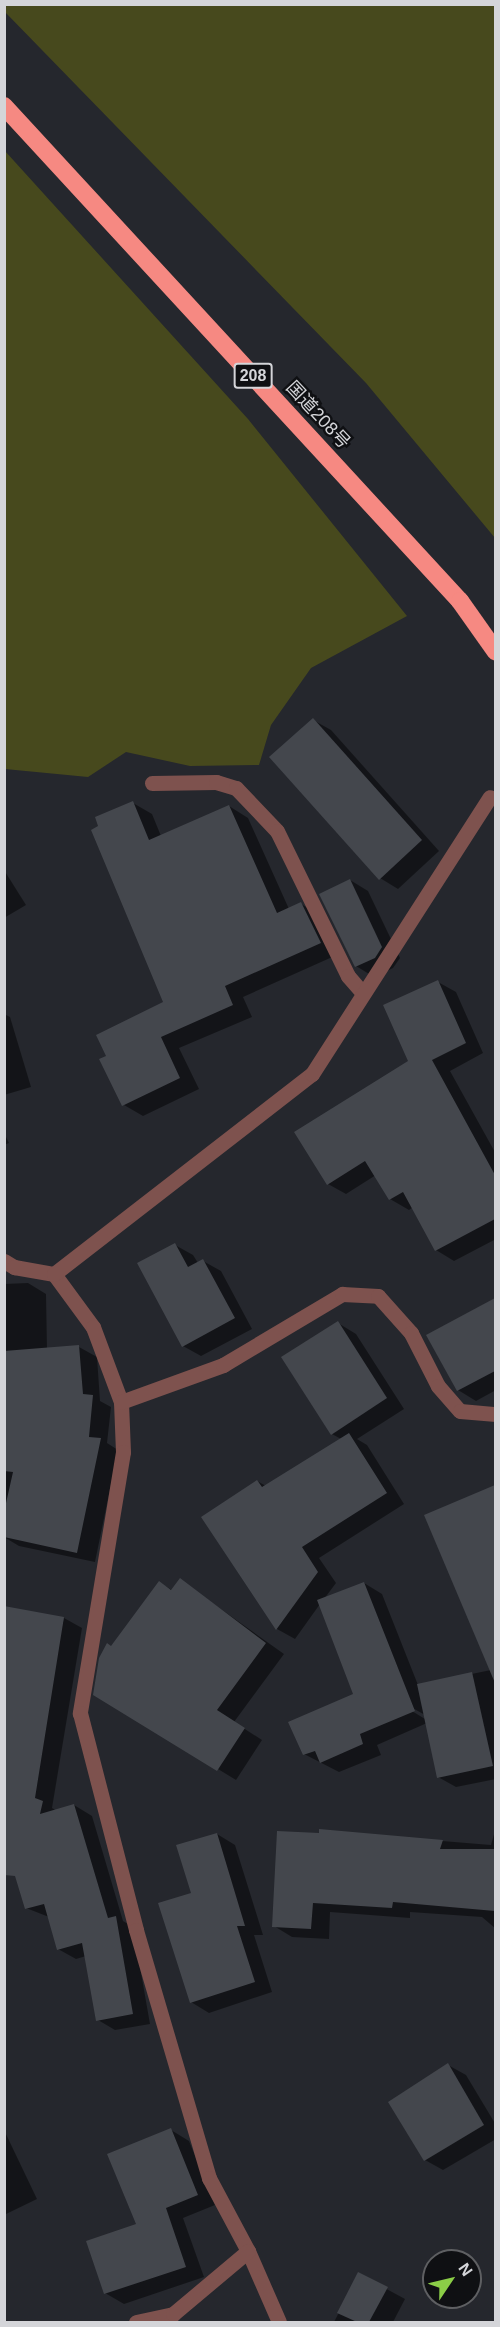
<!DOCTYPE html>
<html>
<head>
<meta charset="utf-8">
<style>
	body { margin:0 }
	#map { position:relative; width:500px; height:2327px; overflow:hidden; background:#25272d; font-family:Arial,"Noto Sans JP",sans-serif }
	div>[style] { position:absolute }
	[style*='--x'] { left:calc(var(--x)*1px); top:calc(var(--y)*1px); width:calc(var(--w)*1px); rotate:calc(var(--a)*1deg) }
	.green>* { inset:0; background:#47491d }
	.shadow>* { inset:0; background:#0007 }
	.building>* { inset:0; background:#44474d }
	.minor>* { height:15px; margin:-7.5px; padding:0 7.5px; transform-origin:7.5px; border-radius:7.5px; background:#7e524e }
	.highway>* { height:18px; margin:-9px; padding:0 9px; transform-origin:9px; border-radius:9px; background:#f68982 }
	span { translate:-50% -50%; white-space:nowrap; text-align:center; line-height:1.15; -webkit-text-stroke:5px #0f1013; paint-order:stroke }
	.shield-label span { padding:2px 4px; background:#0f1013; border:2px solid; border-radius:4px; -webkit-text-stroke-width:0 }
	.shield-label { font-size:16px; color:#d4d5d9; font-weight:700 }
	.street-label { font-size:18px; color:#d4d5d9 }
	.frame { position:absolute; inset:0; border:6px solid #d4d5d9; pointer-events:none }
	.north { position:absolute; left:422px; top:2249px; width:60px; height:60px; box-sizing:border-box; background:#0f1013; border:2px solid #5e5f62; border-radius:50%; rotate:55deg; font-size:16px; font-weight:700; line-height:24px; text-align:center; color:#d4d5d9 }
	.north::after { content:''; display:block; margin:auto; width:21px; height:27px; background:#8bce47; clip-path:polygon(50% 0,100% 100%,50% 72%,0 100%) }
</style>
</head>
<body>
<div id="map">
	<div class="green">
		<i style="clip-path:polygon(4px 5px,495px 5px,495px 538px,366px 383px,5px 12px)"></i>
		<i style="clip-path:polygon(5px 151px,248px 419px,407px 616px,311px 668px,271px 725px,259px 765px,190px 766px,126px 752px,88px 777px,5px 769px)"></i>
	</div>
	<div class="shadow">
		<i style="clip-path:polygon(313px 720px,331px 730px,439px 851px,398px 889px,380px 878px)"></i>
		<i style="clip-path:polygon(133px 803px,152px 814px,161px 836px,229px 806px,248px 818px,289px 909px,301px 904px,320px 915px,339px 954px,243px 997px,252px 1017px,179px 1048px,199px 1089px,143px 1116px,124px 1105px,108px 1056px,165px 1002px)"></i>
		<i style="clip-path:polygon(4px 870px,26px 905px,4px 918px)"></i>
		<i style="clip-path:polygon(350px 880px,368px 891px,400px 958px,393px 968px,374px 977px,356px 966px)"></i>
		<i style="clip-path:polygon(438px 982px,456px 992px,483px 1053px,450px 1071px,496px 1154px,496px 1239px,454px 1261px,436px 1250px,413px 1207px,409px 1210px,390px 1199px,376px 1175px,346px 1194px,328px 1184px,410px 1062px)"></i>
		<i style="clip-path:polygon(4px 1014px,10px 1017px,31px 1087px,4px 1095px)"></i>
		<i style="clip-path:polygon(4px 1133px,9px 1143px,4px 1145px)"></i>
		<i style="clip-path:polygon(175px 1245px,193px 1255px,198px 1263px,203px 1261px,221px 1271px,252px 1329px,201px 1356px,183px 1346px)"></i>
		<i style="clip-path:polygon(28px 1283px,46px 1294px,47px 1349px,79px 1347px,97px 1357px,100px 1401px,111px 1407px,107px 1443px,118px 1450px,95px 1562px,19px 1546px,4px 1537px,4px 1284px)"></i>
		<i style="clip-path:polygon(496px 1298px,496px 1390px,476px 1401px,458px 1390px,428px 1335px)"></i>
		<i style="clip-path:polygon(evenodd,338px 1323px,356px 1334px,404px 1409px,357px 1439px,367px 1445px,404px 1504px,319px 1558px,336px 1583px,324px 1599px,364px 1583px,382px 1594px,418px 1685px,491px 1670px,489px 1490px,496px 1493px,496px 1779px,456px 1787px,438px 1777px,427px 1723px,377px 1745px,381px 1755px,339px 1772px,304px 1754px,355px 1694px,320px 1604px,295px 1639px,277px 1629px,203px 1517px,257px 1481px,266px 1486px,341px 1439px,332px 1434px,338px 1323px,409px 1706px,425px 1715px,425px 1719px,407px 1708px,409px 1706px)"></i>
		<i style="clip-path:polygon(180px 1580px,284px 1654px,234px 1722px,262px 1740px,236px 1780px,95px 1694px,112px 1647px,160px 1583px,172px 1590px)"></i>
		<i style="clip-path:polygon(64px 1618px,82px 1628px,52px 1808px,57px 1811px,74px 1805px,92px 1816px,123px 1921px,133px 1927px,150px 2024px,115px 2030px,98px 2020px,86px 1956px,76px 1959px,58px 1949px,49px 1917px,26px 1908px,9px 1847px)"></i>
		<i style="clip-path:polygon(496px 1827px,496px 1929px,482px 1917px,410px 1912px,410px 1918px,330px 1912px,329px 1939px,292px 1937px,274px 1926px,320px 1831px,491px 1845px)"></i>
		<i style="clip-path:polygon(217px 1834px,235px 1845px,263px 1935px,254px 1935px,272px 1992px,209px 2013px,191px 2002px)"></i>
		<i style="clip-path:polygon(448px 2065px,466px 2075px,496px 2125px,496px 2139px,443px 2170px,425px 2160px)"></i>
		<i style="clip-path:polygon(4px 2130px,37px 2199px,4px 2215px)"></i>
		<i style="clip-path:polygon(171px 2130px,189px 2141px,215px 2205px,183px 2218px,204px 2277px,124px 2304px,105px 2293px,138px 2225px)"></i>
		<i style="clip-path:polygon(359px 2274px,405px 2299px,393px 2322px,334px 2322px)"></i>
	</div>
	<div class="building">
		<i style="clip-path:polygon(313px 718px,422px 840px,379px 880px,269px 757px)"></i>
		<i style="clip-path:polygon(133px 801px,149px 840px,229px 805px,277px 913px,301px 902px,321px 943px,225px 986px,233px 1005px,161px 1037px,180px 1078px,122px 1106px,99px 1059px,106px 1056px,96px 1035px,163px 1002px,91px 830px,98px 826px,95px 817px)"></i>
		<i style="clip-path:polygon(350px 879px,382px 947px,375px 958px,355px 967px,319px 894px)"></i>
		<i style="clip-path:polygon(438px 980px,466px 1043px,432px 1060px,495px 1175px,495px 1219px,435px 1251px,403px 1192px,389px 1200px,365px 1161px,327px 1185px,294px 1132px,408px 1061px,383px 1005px)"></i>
		<i style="clip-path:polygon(175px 1243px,188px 1267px,203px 1259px,235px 1318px,182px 1347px,137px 1263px)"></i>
		<i style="clip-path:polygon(495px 1298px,495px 1371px,457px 1391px,426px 1335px)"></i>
		<i style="clip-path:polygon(338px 1321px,387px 1398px,331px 1435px,281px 1357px)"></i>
		<i style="clip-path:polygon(79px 1345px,83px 1394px,93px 1395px,89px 1437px,101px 1438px,77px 1553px,4px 1537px,4px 1512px,13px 1472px,4px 1471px,4px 1351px)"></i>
		<i style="clip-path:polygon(349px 1433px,387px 1493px,302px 1547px,318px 1572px,276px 1630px,201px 1517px,257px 1480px,262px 1487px)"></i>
		<i style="clip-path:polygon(495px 1485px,495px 1683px,424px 1515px)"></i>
		<i style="clip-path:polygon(180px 1578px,266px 1643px,217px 1710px,245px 1728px,217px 1771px,93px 1695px,99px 1658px,107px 1643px,111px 1646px,159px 1581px,171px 1590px)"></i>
		<i style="clip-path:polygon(364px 1582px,415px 1711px,360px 1734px,363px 1744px,320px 1763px,315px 1751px,303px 1755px,288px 1722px,353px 1694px,317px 1600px)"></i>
		<i style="clip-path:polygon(4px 1606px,64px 1617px,35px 1798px,43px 1801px,40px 1814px,74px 1804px,108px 1918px,116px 1916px,133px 2014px,96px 2021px,82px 1943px,57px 1950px,44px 1904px,25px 1909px,15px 1876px,4px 1875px)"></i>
		<i style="clip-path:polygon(472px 1672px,493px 1766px,437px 1778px,417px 1684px)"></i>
		<i style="clip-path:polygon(319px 1829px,443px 1840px,440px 1849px,495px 1849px,495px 1911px,393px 1902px,392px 1908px,313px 1903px,311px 1929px,272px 1927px,277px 1831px,319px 1833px)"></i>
		<i style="clip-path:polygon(217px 1833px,245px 1926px,237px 1926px,255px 1982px,190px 2003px,158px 1903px,191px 1893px,176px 1845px)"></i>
		<i style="clip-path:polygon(448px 2063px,484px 2125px,424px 2161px,388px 2102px)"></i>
		<i style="clip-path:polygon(171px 2128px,198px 2195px,166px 2208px,186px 2267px,104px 2294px,86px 2241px,136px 2224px,107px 2154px)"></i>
		<i style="clip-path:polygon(358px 2272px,388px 2287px,369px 2322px,357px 2322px,337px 2313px)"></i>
	</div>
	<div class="minor">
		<i style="--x:152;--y:783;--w:64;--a:-0.9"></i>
		<i style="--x:216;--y:782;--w:21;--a:17"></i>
		<i style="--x:236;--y:788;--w:59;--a:46.4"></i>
		<i style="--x:277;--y:831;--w:161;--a:63.9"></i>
		<i style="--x:348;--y:976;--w:21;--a:49"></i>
		<i style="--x:4;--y:1261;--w:12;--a:31"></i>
		<i style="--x:14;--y:1267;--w:41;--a:9.9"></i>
		<i style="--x:54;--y:1274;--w:66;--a:53.7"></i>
		<i style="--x:93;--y:1327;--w:80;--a:69.5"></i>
		<i style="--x:121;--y:1402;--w:50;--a:87.7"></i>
		<i style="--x:123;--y:1452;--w:265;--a:99.4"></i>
		<i style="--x:80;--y:1713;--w:224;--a:75.5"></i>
		<i style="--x:136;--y:1930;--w:259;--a:73.6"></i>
		<i style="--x:209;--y:2178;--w:83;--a:61.9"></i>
		<i style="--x:248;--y:2251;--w:77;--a:66.4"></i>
		<i style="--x:54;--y:1274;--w:326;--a:-37.8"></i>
		<i style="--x:312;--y:1074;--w:329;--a:-57.3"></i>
		<i style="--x:121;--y:1402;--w:109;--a:-19.9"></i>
		<i style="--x:223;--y:1365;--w:139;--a:-30.8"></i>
		<i style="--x:342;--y:1294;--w:36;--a:3"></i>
		<i style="--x:378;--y:1296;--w:50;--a:48.3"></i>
		<i style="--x:411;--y:1333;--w:59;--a:63"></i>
		<i style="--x:438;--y:1386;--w:33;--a:49"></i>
		<i style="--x:460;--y:1411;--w:36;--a:5"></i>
		<i style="--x:136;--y:2322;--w:38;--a:-12"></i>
		<i style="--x:173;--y:2314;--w:98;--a:-40"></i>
	</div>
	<div class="highway">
		<i style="--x:4;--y:106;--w:673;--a:47.35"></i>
		<i style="--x:460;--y:601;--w:62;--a:54.8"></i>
	</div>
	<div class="shield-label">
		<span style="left:253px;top:376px">208</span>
	</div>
	<div class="street-label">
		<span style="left:318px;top:415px;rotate:47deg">国道208号</span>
	</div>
	<div class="frame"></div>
	<div class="north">N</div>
</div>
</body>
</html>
